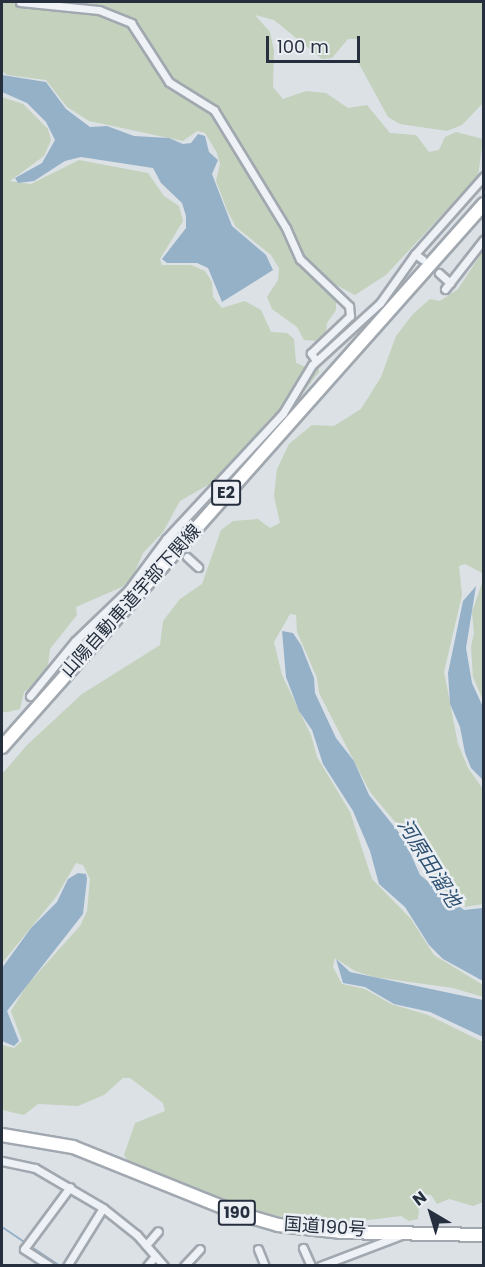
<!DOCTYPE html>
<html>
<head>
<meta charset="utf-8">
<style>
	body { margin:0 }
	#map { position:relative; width:485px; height:1267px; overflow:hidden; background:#dce1e6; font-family:Poppins,"Noto Sans JP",sans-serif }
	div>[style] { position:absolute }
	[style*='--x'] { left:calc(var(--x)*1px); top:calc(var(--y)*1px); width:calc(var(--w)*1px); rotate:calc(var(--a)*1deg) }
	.green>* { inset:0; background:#c3d1bd }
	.water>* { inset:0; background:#95b1c8 }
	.stream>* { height:2px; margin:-1px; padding:0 1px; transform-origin:1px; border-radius:1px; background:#95b1c8 }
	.roads { filter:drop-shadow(2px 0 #a1a8b0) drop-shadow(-2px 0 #a1a8b0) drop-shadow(0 2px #a1a8b0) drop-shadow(0 -2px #a1a8b0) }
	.minor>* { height:7px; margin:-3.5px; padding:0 3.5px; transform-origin:3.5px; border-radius:3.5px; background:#eef1f5 }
	.trunk>* { height:12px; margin:-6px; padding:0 6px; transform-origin:6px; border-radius:6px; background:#fff }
	.motorway>* { height:12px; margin:-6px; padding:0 6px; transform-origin:6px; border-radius:6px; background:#fff }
	span { translate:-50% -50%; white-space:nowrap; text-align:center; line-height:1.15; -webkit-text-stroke:5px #ebeff4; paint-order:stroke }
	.shield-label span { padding:2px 4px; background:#ebeff4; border:2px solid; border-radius:4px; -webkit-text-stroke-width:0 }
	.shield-label { font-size:16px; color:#252f3d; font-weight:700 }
	.street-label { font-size:18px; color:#252f3d }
	.water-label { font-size:20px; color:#2f5171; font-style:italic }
	.frame { position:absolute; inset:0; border:3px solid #252f3d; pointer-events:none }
	.north { position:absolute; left:401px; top:1183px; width:60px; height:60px; -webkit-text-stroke:4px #ebeff4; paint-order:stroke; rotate:322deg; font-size:16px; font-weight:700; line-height:24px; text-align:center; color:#252f3d }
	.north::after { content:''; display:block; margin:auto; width:21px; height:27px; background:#252f3d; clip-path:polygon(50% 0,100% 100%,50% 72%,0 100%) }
	.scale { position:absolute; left:266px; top:36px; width:94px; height:27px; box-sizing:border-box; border:3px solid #252f3d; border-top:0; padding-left:8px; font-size:18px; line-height:21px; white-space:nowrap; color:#252f3d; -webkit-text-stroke:4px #ebeff4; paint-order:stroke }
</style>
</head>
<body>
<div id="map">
	<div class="green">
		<i style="clip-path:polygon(2px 2px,483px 2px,483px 103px,462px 125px,447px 131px,400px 124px,388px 117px,358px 62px,358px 39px,348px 39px,332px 58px,322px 59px,274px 20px,255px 15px,270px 32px,274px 51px,273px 87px,283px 99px,306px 91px,326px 93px,348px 108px,367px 105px,390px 133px,416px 135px,429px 152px,439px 150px,445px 137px,456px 132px,483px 139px,478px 176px,386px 275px,355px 295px,336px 285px,330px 287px,336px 295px,336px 310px,327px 323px,326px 333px,317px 341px,304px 340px,297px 327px,272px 309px,267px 297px,278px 280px,279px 268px,271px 255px,236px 227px,227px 210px,216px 181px,220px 164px,217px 153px,205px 133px,197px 131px,183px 141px,89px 121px,67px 107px,46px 80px,7px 75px,2px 71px)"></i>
		<i style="clip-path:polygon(2px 97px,23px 104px,48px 129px,51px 140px,44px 156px,10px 181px,31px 184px,79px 160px,148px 173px,164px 196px,179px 206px,183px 221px,160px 259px,162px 265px,191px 265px,205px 271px,212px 282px,213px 297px,222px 308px,245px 301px,261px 310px,271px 332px,287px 333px,294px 339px,296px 363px,306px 367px,319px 364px,319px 372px,296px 402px,273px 415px,215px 481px,180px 501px,163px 532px,143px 553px,133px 576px,122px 587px,76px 607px,77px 615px,50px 649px,48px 665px,38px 682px,24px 692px,20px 709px,8px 712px,2px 712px)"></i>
		<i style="clip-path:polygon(483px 251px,483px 579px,482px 573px,465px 564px,459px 566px,462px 595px,444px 672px,458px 744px,468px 768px,483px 789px,483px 904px,465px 907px,427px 876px,406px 835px,370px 792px,319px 693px,317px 678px,297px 632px,296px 615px,290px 614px,274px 642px,282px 675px,311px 735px,317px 757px,350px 812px,372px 879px,411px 919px,434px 955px,483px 985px,483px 997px,453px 988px,374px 977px,355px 971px,335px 958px,333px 967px,342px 984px,365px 989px,391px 1004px,428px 1015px,483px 1042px,483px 1202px,473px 1206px,449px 1199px,437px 1204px,431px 1195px,421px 1194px,418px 1219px,409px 1221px,401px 1216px,328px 1225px,291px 1219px,240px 1207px,129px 1162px,124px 1155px,135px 1123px,165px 1111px,163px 1103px,130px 1078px,123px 1078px,104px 1095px,78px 1106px,38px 1104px,24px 1115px,2px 1110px,2px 1045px,14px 1048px,22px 1041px,11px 1011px,27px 985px,80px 926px,87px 911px,90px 879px,83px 865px,76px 863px,56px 897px,2px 963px,2px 774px,27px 745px,82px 694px,160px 645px,163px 621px,180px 599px,202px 584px,221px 530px,233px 521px,258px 519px,270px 528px,280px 523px,274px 496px,277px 469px,289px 444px,312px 425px,334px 426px,361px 409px,381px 377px,396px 336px,413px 314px,430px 299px,440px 301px,458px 289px)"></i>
		<i style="clip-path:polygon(483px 580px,483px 579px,483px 700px,473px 677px,471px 647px,474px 633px,472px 612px)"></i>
	</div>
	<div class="water">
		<i style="clip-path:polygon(2px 75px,46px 82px,66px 109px,90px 127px,107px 126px,134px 136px,169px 138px,183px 144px,191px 143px,198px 134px,205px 136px,209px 152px,218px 160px,212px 174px,232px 226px,266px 255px,273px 270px,222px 302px,208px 268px,197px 263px,167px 263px,162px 259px,186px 228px,186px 216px,182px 203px,161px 183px,153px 168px,81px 157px,65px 161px,34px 181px,18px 183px,15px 178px,42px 163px,55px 140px,46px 122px,27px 103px,2px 92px)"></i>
		<i style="clip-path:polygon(476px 586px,466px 648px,472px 683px,483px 707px,483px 780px,471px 768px,465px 753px,460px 727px,450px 704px,448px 673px,463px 601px)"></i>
		<i style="clip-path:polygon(282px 631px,293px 633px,301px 645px,314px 678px,315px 693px,336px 738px,354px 761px,369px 795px,404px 839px,420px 875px,464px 910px,483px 908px,483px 981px,443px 959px,429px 945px,405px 907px,379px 884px,370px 851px,353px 811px,323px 764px,312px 730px,299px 711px,286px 677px)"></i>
		<i style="clip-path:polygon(78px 873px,86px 874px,87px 879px,83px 914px,7px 1011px,19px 1041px,14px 1046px,2px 1041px,2px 968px,31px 928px,57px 902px,68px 879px)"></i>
		<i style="clip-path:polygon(336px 959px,350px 972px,483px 1000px,483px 1037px,430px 1012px,394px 1004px,365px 987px,343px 983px)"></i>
	</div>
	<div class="stream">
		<i style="--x:2;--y:1227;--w:70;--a:33.9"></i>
	</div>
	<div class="roads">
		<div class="minor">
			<i style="--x:20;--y:2;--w:79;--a:5.8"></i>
			<i style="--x:99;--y:10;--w:35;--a:22"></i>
			<i style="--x:131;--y:23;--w:70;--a:57.2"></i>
			<i style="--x:169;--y:82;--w:53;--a:31.9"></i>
			<i style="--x:214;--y:110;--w:138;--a:58.6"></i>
			<i style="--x:286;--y:228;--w:34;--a:66"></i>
			<i style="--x:300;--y:259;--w:68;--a:43.8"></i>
			<i style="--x:349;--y:306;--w:10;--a:84"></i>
			<i style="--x:350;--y:316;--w:54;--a:136.5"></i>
			<i style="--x:311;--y:353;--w:9;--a:58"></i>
			<i style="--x:415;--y:254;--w:104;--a:-48.5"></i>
			<i style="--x:439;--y:273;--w:15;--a:42"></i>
			<i style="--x:445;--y:289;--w:63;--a:-52"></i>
			<i style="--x:166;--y:539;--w:172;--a:-47.1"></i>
			<i style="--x:283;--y:413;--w:56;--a:-58.9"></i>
			<i style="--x:312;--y:365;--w:92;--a:-42.4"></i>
			<i style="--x:380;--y:303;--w:60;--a:-54.5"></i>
			<i style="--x:415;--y:254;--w:9;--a:36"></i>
			<i style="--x:187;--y:557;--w:15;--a:42"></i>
			<i style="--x:30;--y:696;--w:71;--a:-50.7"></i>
			<i style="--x:75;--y:641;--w:74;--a:-43.9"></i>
			<i style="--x:128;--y:590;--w:64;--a:-53.3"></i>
			<i style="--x:166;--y:539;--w:6;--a:31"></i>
			<i style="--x:2;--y:1161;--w:34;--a:12"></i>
			<i style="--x:35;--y:1168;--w:79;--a:30.5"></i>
			<i style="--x:103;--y:1208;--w:43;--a:38.5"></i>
			<i style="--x:137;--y:1235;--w:41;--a:48.9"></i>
			<i style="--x:146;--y:1245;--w:18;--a:-49"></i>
			<i style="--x:303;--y:1248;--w:20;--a:66"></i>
			<i style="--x:258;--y:1249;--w:18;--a:68"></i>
			<i style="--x:50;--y:1266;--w:31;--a:-147"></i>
			<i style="--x:24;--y:1249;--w:77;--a:-53.4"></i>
			<i style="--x:67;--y:1266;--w:68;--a:-58.2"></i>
			<i style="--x:147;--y:1266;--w:13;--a:-51"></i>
			<i style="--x:184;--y:1266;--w:23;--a:-47"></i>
			<i style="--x:320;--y:1266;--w:85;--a:-20.8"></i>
		</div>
		<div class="trunk">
			<i style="--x:2;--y:1135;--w:72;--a:9.6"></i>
			<i style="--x:73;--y:1147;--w:177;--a:21.9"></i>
			<i style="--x:237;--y:1213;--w:43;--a:16.3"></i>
			<i style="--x:278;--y:1225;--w:62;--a:6.4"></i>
			<i style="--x:340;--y:1232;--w:144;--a:1.2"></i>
		</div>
		<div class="motorway">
			<i style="--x:2;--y:747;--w:726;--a:-48.41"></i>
		</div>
	</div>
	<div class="shield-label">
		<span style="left:226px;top:493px">E2</span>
		<span style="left:237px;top:1213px">190</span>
	</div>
	<div class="street-label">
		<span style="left:131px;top:601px;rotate:-48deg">山陽自動車道宇部下関線</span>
		<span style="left:325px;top:1227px;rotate:4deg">国道190号</span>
	</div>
	<div class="water-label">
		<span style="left:429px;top:863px;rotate:58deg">河原田溜池</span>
	</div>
	<div class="frame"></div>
	<div class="north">N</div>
	<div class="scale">100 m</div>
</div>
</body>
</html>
